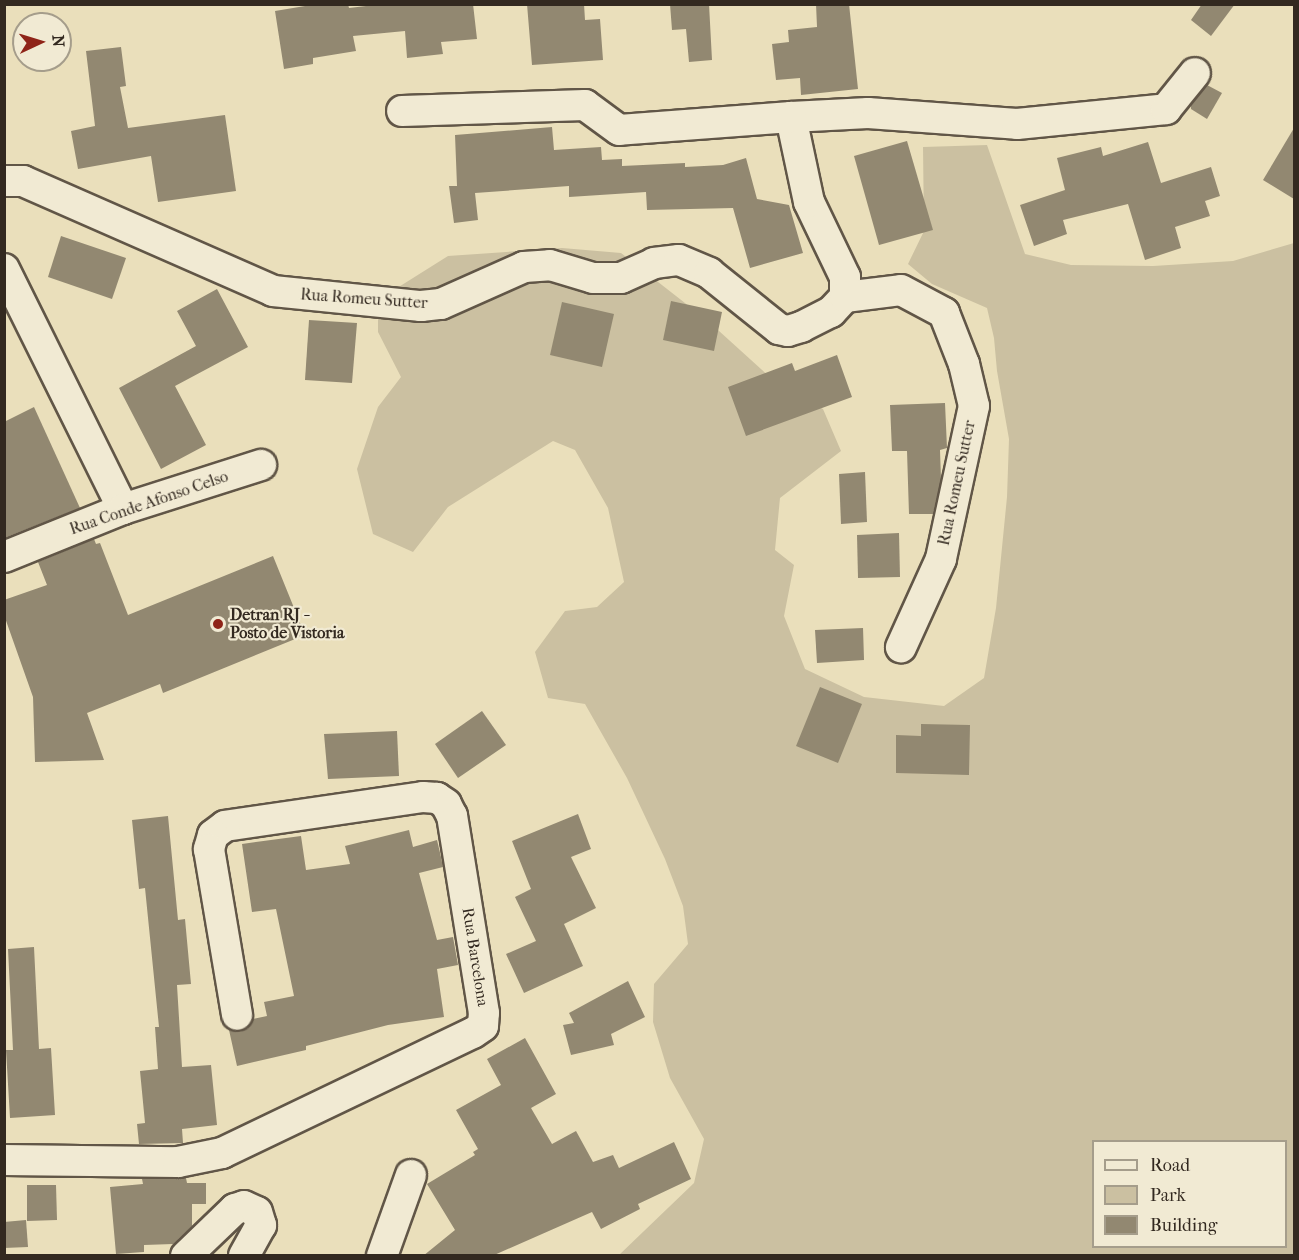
<!DOCTYPE html>
<html>
<head>
<meta charset="utf-8">
<style>
	body { margin:0 }
	#map { position:relative; width:1299px; height:1260px; overflow:hidden; background:#eadfbb; font-family:"IM FELL French Canon",serif }
	div>[style] { position:absolute }
	[style*='--x'] { left:calc(var(--x)*1px); top:calc(var(--y)*1px); width:calc(var(--w)*1px); rotate:calc(var(--a)*1deg) }
	.green>* { inset:0; background:#cbc0a1 }
	.building>* { inset:0; background:#928871 }
	.roads { filter:drop-shadow(2px 0 #615647) drop-shadow(-2px 0 #615647) drop-shadow(0 2px #615647) drop-shadow(0 -2px #615647) }
	.minor>* { height:30px; margin:-15px; padding:0 15px; transform-origin:15px; border-radius:15px; background:#f1ead3 }
	.dots>* { width:16px; height:16px; translate:-50% -50%; box-sizing:border-box; border:3px solid #f1ead3; border-radius:50% }
	span { translate:-50% -50%; white-space:nowrap; text-align:center; line-height:1.15; -webkit-text-stroke:4.5px #f1ead3; paint-order:stroke }
	.street-label { font-size:16px; color:#332920 }
	.poi-label { font-size:16px; color:#332920; font-weight:700 }
	.left { translate:0 -50%; text-align:left }
	.frame { position:absolute; inset:0; border:6px solid #332920; pointer-events:none }
	.legend { position:absolute; left:1092px; top:1140px; width:195px; height:108px; box-sizing:border-box; background:#f1ead3; border:2px solid #a59d8b; margin:0; padding:8px 10px; list-style:none; font-size:18px; color:#332920 }
	.legend li { display:flex; align-items:center; gap:12px; height:30px }
	.legend b { width:30px; border:2px solid #a59d8b }
	.north { position:absolute; left:12px; top:12px; width:60px; height:60px; box-sizing:border-box; background:#f1ead3; border:2px solid #a59d8b; border-radius:50%; rotate:86deg; font-size:16px; font-weight:700; line-height:24px; text-align:center; color:#332920 }
	.north::after { content:''; display:block; margin:auto; width:21px; height:27px; background:#8f2418; clip-path:polygon(50% 0,100% 100%,50% 72%,0 100%) }
</style>
</head>
<body>
<div id="map">
	<div class="green">
		<i style="clip-path:polygon(evenodd,987px 145px,1025px 254px,1071px 265px,1153px 266px,1233px 261px,1294px 243px,1294px 1255px,619px 1255px,694px 1183px,704px 1139px,670px 1078px,653px 1022px,654px 984px,688px 944px,683px 906px,665px 859px,627px 778px,585px 704px,548px 698px,535px 652px,565px 611px,597px 607px,624px 582px,608px 508px,575px 450px,553px 441px,448px 507px,413px 552px,373px 534px,357px 469px,378px 407px,401px 377px,378px 332px,378px 300px,448px 256px,562px 248px,621px 253px,708px 321px,783px 389px,823px 409px,841px 451px,780px 498px,775px 550px,794px 565px,784px 616px,805px 669px,864px 697px,944px 706px,984px 678px,996px 608px,1007px 497px,1009px 439px,997px 371px,994px 338px,987px 308px,932px 284px,908px 264px,924px 231px,923px 147px,987px 145px,1094px 1142px,1286px 1142px,1286px 1246px,1094px 1246px,1094px 1142px)"></i>
	</div>
	<div class="building">
		<i style="clip-path:polygon(317px 4px,348px 4px,349px 8px,383px 4px,473px 4px,477px 39px,441px 42px,443px 54px,407px 58px,405px 31px,353px 36px,356px 51px,313px 58px,313px 64px,284px 69px,275px 11px)"></i>
		<i style="clip-path:polygon(527px 4px,584px 4px,585px 20px,600px 19px,603px 60px,532px 65px)"></i>
		<i style="clip-path:polygon(670px 4px,709px 4px,712px 60px,689px 62px,686px 29px,672px 30px)"></i>
		<i style="clip-path:polygon(816px 4px,849px 4px,858px 89px,801px 95px,800px 78px,776px 80px,772px 44px,789px 42px,788px 30px,817px 27px)"></i>
		<i style="clip-path:polygon(1202px 4px,1235px 4px,1211px 36px,1191px 20px)"></i>
		<i style="clip-path:polygon(121px 47px,126px 86px,120px 87px,128px 128px,225px 115px,236px 191px,158px 202px,151px 156px,78px 169px,71px 131px,95px 126px,86px 51px)"></i>
		<i style="clip-path:polygon(1207px 85px,1222px 93px,1207px 119px,1191px 109px,1191px 105px)"></i>
		<i style="clip-path:polygon(552px 127px,554px 150px,601px 147px,602px 160px,622px 159px,622px 166px,685px 163px,685px 167px,723px 165px,746px 158px,757px 199px,789px 205px,803px 253px,750px 268px,733px 208px,647px 210px,646px 192px,569px 197px,569px 186px,475px 193px,478px 220px,454px 223px,449px 186px,457px 186px,455px 135px)"></i>
		<i style="clip-path:polygon(1294px 128px,1294px 199px,1263px 180px)"></i>
		<i style="clip-path:polygon(907px 141px,933px 230px,879px 245px,854px 156px)"></i>
		<i style="clip-path:polygon(1148px 142px,1161px 183px,1211px 167px,1220px 196px,1205px 201px,1210px 216px,1175px 227px,1181px 248px,1145px 260px,1128px 204px,1063px 220px,1067px 234px,1034px 246px,1020px 205px,1065px 190px,1057px 158px,1101px 147px,1103px 156px)"></i>
		<i style="clip-path:polygon(61px 236px,126px 258px,112px 299px,48px 277px)"></i>
		<i style="clip-path:polygon(217px 289px,248px 347px,175px 386px,206px 445px,161px 469px,119px 388px,196px 346px,177px 311px)"></i>
		<i style="clip-path:polygon(671px 301px,722px 312px,714px 351px,663px 340px)"></i>
		<i style="clip-path:polygon(562px 302px,614px 314px,602px 367px,550px 355px)"></i>
		<i style="clip-path:polygon(309px 320px,357px 323px,352px 383px,305px 380px)"></i>
		<i style="clip-path:polygon(837px 355px,852px 397px,746px 436px,728px 387px,792px 363px,795px 371px)"></i>
		<i style="clip-path:polygon(945px 403px,947px 448px,940px 450px,941px 479px,933px 514px,909px 514px,907px 451px,892px 451px,890px 405px)"></i>
		<i style="clip-path:polygon(34px 407px,80px 508px,4px 538px,4px 422px)"></i>
		<i style="clip-path:polygon(865px 472px,867px 522px,841px 524px,839px 474px)"></i>
		<i style="clip-path:polygon(899px 533px,900px 577px,858px 578px,857px 535px)"></i>
		<i style="clip-path:polygon(94px 539px,96px 544px,100px 543px,128px 615px,273px 556px,305px 635px,163px 693px,160px 684px,87px 713px,104px 760px,35px 762px,33px 697px,4px 615px,4px 600px,47px 585px,38px 562px)"></i>
		<i style="clip-path:polygon(863px 628px,864px 660px,817px 663px,815px 630px)"></i>
		<i style="clip-path:polygon(820px 687px,862px 704px,838px 763px,796px 746px)"></i>
		<i style="clip-path:polygon(482px 711px,506px 745px,458px 778px,435px 744px)"></i>
		<i style="clip-path:polygon(921px 724px,970px 725px,969px 775px,896px 773px,896px 735px,921px 736px)"></i>
		<i style="clip-path:polygon(397px 731px,399px 776px,328px 779px,324px 734px)"></i>
		<i style="clip-path:polygon(578px 814px,591px 849px,571px 857px,596px 908px,564px 924px,583px 966px,524px 993px,506px 954px,536px 941px,515px 897px,531px 889px,512px 841px)"></i>
		<i style="clip-path:polygon(168px 816px,178px 920px,185px 919px,191px 984px,177px 985px,182px 1067px,211px 1065px,217px 1125px,182px 1129px,183px 1143px,139px 1144px,137px 1124px,145px 1123px,140px 1071px,158px 1069px,155px 1027px,159px 1027px,145px 888px,139px 889px,132px 820px)"></i>
		<i style="clip-path:polygon(409px 830px,413px 847px,437px 840px,441px 857px,443px 867px,419px 873px,437px 940px,453px 937px,458px 965px,437px 969px,444px 1017px,388px 1025px,306px 1046px,306px 1050px,237px 1066px,229px 1030px,240px 1032px,248px 1028px,253px 1019px,267px 1016px,264px 1002px,294px 996px,276px 909px,252px 912px,242px 844px,301px 836px,306px 870px,350px 864px,345px 846px)"></i>
		<i style="clip-path:polygon(34px 947px,39px 1049px,51px 1048px,55px 1115px,10px 1118px,6px 1050px,13px 1050px,8px 949px)"></i>
		<i style="clip-path:polygon(628px 981px,645px 1017px,611px 1034px,614px 1045px,571px 1055px,563px 1025px,574px 1023px,569px 1013px)"></i>
		<i style="clip-path:polygon(525px 1038px,556px 1094px,531px 1108px,552px 1144px,576px 1131px,593px 1162px,613px 1155px,619px 1168px,674px 1142px,691px 1179px,638px 1204px,640px 1209px,601px 1229px,592px 1212px,492px 1256px,423px 1256px,455px 1230px,427px 1184px,475px 1155px,473px 1152px,478px 1149px,456px 1110px,501px 1085px,487px 1059px)"></i>
		<i style="clip-path:polygon(186px 1178px,187px 1183px,206px 1183px,206px 1204px,192px 1204px,192px 1226px,173px 1244px,144px 1245px,144px 1252px,116px 1254px,110px 1187px,143px 1184px,142px 1179px)"></i>
		<i style="clip-path:polygon(27px 1185px,56px 1185px,57px 1220px,27px 1221px)"></i>
		<i style="clip-path:polygon(26px 1220px,28px 1247px,4px 1248px,4px 1222px)"></i>
	</div>
	<div class="roads">
		<div class="minor">
			<i style="--x:791;--y:117;--w:77;--a:-3"></i>
			<i style="--x:868;--y:113;--w:149;--a:4.2"></i>
			<i style="--x:1017;--y:124;--w:150;--a:-5.7"></i>
			<i style="--x:1166;--y:109;--w:46;--a:-51.1"></i>
			<i style="--x:4;--y:181;--w:19;--a:0"></i>
			<i style="--x:23;--y:181;--w:273;--a:23.7"></i>
			<i style="--x:273;--y:291;--w:149;--a:5.8"></i>
			<i style="--x:421;--y:306;--w:20;--a:-6"></i>
			<i style="--x:441;--y:304;--w:91;--a:-24"></i>
			<i style="--x:524;--y:267;--w:26;--a:-4"></i>
			<i style="--x:550;--y:265;--w:45;--a:16.8"></i>
			<i style="--x:593;--y:278;--w:28;--a:0"></i>
			<i style="--x:621;--y:278;--w:36;--a:-24"></i>
			<i style="--x:654;--y:263;--w:25;--a:-7"></i>
			<i style="--x:679;--y:260;--w:33;--a:23"></i>
			<i style="--x:709;--y:273;--w:90;--a:38.7"></i>
			<i style="--x:779;--y:329;--w:9;--a:13"></i>
			<i style="--x:788;--y:331;--w:14;--a:-17"></i>
			<i style="--x:801;--y:327;--w:34;--a:-27"></i>
			<i style="--x:831;--y:312;--w:21;--a:-47"></i>
			<i style="--x:845;--y:297;--w:20;--a:-90"></i>
			<i style="--x:845;--y:277;--w:83;--a:-115.6"></i>
			<i style="--x:809;--y:202;--w:87;--a:-102"></i>
			<i style="--x:791;--y:117;--w:172;--a:175.7"></i>
			<i style="--x:619;--y:130;--w:42;--a:-143.7"></i>
			<i style="--x:585;--y:105;--w:183;--a:178.1"></i>
			<i style="--x:4;--y:269;--w:268;--a:63.6"></i>
			<i style="--x:845;--y:297;--w:56;--a:-7.1"></i>
			<i style="--x:901;--y:290;--w:49;--a:28.1"></i>
			<i style="--x:944;--y:313;--w:55;--a:68.6"></i>
			<i style="--x:964;--y:364;--w:43;--a:76.6"></i>
			<i style="--x:974;--y:406;--w:157;--a:102.2"></i>
			<i style="--x:941;--y:559;--w:97;--a:114.4"></i>
			<i style="--x:4;--y:557;--w:128;--a:-22"></i>
			<i style="--x:123;--y:509;--w:145;--a:-17.7"></i>
			<i style="--x:4;--y:1160;--w:174;--a:0.7"></i>
			<i style="--x:178;--y:1162;--w:45;--a:-11.6"></i>
			<i style="--x:222;--y:1153;--w:278;--a:-25.6"></i>
			<i style="--x:473;--y:1033;--w:12;--a:-35"></i>
			<i style="--x:483;--y:1026;--w:13;--a:-86"></i>
			<i style="--x:484;--y:1013;--w:200;--a:-99.2"></i>
			<i style="--x:452;--y:816;--w:13;--a:-117"></i>
			<i style="--x:446;--y:804;--w:11;--a:-146"></i>
			<i style="--x:437;--y:798;--w:14;--a:-176"></i>
			<i style="--x:423;--y:797;--w:200;--a:171.7"></i>
			<i style="--x:225;--y:826;--w:15;--a:143"></i>
			<i style="--x:213;--y:835;--w:15;--a:106"></i>
			<i style="--x:209;--y:849;--w:168;--a:80.4"></i>
			<i style="--x:186;--y:1256;--w:68;--a:-43.8"></i>
			<i style="--x:235;--y:1209;--w:9;--a:-18"></i>
			<i style="--x:244;--y:1206;--w:14;--a:25"></i>
			<i style="--x:257;--y:1212;--w:14;--a:73"></i>
			<i style="--x:261;--y:1225;--w:35;--a:119"></i>
			<i style="--x:382;--y:1256;--w:86;--a:-70.3"></i>
		</div>
	</div>
	<div class="dots">
		<i style="left:218px;top:624px;background:#8f2418"></i>
	</div>
	<div class="street-label">
		<span style="left:364px;top:299px;rotate:4deg">Rua Romeu Sutter</span>
		<span style="left:957px;top:483px;rotate:-78deg">Rua Romeu Sutter</span>
		<span style="left:149px;top:503px;rotate:-19deg">Rua Conde Afonso Celso</span>
		<span style="left:475px;top:957px;rotate:81deg">Rua Barcelona</span>
	</div>
	<div class="poi-label">
		<span class="left" style="left:230px;top:624px">Detran RJ -<br>Posto de Vistoria</span>
	</div>
	<div class="frame"></div>
	<ul class="legend">
	<li><b style="height:8px;background:#f1ead3"></b>Road</li>
	<li><b style="height:16px;background:#cbc0a1"></b>Park</li>
	<li><b style="height:16px;background:#928871"></b>Building</li>
	</ul>
	<div class="north">N</div>
</div>
</body>
</html>
